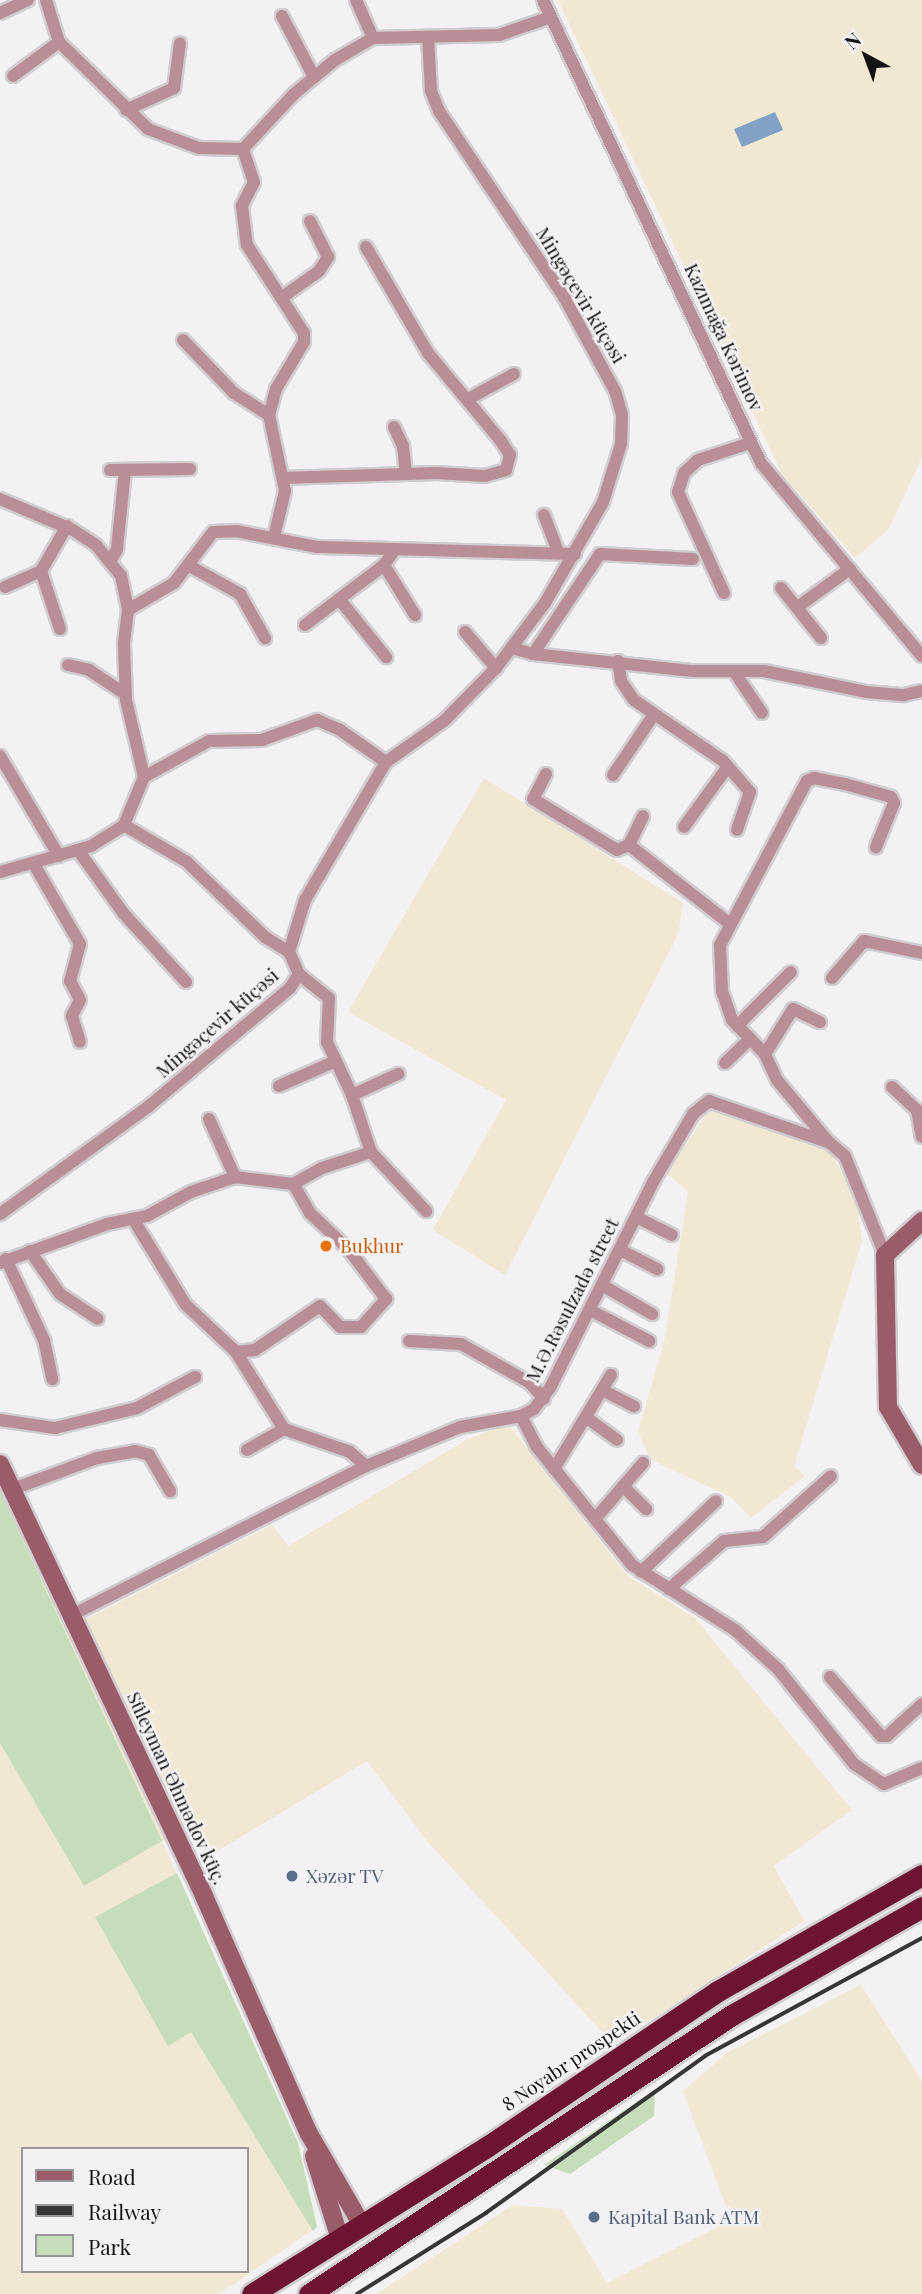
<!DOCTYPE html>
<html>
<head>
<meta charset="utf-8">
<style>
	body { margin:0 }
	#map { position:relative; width:922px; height:2294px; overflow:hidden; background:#f4f1f5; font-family:"Playfair Display",serif }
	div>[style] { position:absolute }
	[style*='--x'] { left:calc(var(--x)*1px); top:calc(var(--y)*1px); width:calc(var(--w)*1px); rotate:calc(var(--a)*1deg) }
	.industrial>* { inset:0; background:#f1e8d3 }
	.green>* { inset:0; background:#c5ddb9 }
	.water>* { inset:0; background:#82a2c5 }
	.roads { filter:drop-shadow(2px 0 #d0cdd1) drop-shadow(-2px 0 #d0cdd1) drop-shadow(0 2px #d0cdd1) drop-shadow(0 -2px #d0cdd1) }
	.street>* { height:12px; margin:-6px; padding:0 6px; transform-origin:6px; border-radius:6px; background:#ba8e96 }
	.secondary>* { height:18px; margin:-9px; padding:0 9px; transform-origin:9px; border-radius:9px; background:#9b5c6a }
	.highway>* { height:21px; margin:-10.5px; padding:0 10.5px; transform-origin:10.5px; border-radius:10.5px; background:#6d1433 }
	.rail>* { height:3.5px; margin:-1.75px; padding:0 1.75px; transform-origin:1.75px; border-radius:1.75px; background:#373538 }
	.dots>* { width:19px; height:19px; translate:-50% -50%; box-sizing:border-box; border:4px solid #f4f1f5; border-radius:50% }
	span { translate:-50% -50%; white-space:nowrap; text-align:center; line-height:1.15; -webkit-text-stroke:5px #f4f1f5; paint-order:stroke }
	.street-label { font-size:19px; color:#131214 }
	.food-label { font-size:19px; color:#c56008 }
	.left { translate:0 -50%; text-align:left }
	.service-label { font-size:19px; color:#4e5e75 }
	.legend { position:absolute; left:21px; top:2147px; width:228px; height:126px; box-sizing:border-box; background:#f4f1f5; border:2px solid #9a989b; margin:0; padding:9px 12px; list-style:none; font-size:21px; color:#131214 }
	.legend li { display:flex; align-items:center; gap:14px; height:35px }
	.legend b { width:35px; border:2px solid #9a989b }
	.north { position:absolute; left:831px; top:21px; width:70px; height:70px; -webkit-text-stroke:5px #f4f1f5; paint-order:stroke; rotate:319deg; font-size:19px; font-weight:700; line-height:28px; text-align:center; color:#131214 }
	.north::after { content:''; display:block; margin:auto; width:24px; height:32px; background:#131214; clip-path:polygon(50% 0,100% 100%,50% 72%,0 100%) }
</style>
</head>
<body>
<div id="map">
	<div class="industrial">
		<i style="clip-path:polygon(558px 0,922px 0,922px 457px,889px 529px,855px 558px,782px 474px)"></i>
		<i style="clip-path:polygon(484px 778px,683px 903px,678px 935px,505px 1275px,433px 1230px,506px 1100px,348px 1012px)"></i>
		<i style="clip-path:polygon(712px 1106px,830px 1149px,857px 1204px,862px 1241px,794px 1466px,805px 1476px,751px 1518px,731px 1497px,651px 1460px,638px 1432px,665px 1338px,688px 1191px,666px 1173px)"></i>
		<i style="clip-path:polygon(evenodd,508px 1424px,628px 1576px,695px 1618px,852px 1810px,774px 1866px,804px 1921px,613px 2044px,427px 1841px,367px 1761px,209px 1856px,190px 1825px,162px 1841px,298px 2143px,317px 2227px,219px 2294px,0 2294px,0 1488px,66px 1629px,272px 1525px,288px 1546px,468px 1439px,508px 1424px,23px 2149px,247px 2149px,247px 2271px,23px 2271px,23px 2149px)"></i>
		<i style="clip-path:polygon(861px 1985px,922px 2081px,922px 2294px,376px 2294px,513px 2205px,562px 2209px,607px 2283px,731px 2220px,683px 2091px,728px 2052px)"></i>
	</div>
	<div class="green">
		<i style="clip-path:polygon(0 1491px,162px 1841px,84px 1886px,0 1743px)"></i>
		<i style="clip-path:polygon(177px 1873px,298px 2143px,317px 2227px,313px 2231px,191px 2032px,168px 2046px,95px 1917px)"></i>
		<i style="clip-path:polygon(655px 2089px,654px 2116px,570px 2174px,544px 2165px)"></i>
	</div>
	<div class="water">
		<i style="clip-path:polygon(775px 112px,783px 130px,742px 147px,734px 129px)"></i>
	</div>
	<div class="roads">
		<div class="street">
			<i style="--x:46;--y:0;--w:44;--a:72.8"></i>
			<i style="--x:59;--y:42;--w:124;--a:44.3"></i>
			<i style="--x:148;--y:129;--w:54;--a:20.4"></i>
			<i style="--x:199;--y:148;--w:44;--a:1.3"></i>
			<i style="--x:243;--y:149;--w:75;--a:-47.2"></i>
			<i style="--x:294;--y:94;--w:53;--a:-39.7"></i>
			<i style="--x:335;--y:60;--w:44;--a:-30.1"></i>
			<i style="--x:373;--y:38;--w:126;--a:-1.4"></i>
			<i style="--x:499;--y:35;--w:55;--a:-19.1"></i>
			<i style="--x:356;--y:0;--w:42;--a:65.9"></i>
			<i style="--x:543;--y:0;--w:512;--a:64.79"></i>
			<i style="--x:761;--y:463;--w:251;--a:50.2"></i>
			<i style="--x:0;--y:13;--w:31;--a:-25"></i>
			<i style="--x:282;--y:16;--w:69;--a:62.3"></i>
			<i style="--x:13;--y:76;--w:57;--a:-36.5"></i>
			<i style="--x:126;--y:110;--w:53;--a:-24.6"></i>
			<i style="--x:174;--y:88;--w:45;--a:-82.4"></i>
			<i style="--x:243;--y:149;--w:35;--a:72"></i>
			<i style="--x:254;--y:182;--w:27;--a:117"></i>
			<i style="--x:242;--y:206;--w:39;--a:83"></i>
			<i style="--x:247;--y:245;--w:105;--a:57.1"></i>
			<i style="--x:304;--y:333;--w:9;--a:90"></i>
			<i style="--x:304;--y:342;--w:55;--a:120.8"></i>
			<i style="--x:276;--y:389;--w:27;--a:105"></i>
			<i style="--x:269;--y:415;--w:78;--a:78.1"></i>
			<i style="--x:285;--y:491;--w:47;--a:103.4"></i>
			<i style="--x:284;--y:296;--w:43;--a:-35.5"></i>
			<i style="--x:319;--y:271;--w:17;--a:-57"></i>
			<i style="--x:328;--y:257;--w:40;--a:-116.6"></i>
			<i style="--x:183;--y:340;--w:74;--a:46.1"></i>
			<i style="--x:234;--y:393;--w:41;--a:32.2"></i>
			<i style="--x:470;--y:398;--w:50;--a:-28.6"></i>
			<i style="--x:394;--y:427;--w:21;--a:65"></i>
			<i style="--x:403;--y:446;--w:28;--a:84"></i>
			<i style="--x:110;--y:470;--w:80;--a:-0.7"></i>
			<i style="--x:283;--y:478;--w:154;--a:-1.9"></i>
			<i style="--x:437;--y:473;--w:48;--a:3.6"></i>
			<i style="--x:485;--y:476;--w:22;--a:-16"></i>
			<i style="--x:506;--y:470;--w:16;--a:-75"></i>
			<i style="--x:510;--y:455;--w:17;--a:-123"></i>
			<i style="--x:501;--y:441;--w:114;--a:-129.7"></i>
			<i style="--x:428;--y:353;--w:123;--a:-120.3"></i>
			<i style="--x:0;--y:499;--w:79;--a:23"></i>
			<i style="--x:73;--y:530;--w:27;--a:33"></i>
			<i style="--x:96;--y:545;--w:40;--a:51"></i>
			<i style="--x:121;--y:576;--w:35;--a:78"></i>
			<i style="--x:128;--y:610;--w:35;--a:97"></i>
			<i style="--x:124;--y:645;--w:55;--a:87.9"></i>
			<i style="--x:126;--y:700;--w:79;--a:76.8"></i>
			<i style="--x:544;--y:515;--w:39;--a:69"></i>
			<i style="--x:111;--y:560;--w:13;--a:-61"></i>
			<i style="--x:117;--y:549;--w:79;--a:-84.2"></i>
			<i style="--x:188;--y:565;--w:60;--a:29.1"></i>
			<i style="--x:240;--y:594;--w:51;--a:60.4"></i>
			<i style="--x:384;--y:565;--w:59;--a:58.2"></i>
			<i style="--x:41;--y:571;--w:61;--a:71.9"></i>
			<i style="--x:5;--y:587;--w:39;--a:-24"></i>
			<i style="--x:41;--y:571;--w:52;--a:-60"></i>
			<i style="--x:781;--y:588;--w:64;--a:51.3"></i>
			<i style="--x:724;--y:593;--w:111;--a:-114.5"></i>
			<i style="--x:678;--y:492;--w:20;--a:-72"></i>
			<i style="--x:684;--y:473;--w:19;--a:-43"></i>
			<i style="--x:698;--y:460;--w:55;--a:-18.1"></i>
			<i style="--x:339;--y:599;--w:75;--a:51"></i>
			<i style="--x:799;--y:606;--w:63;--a:-36"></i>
			<i style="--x:128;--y:610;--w:53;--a:-30.4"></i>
			<i style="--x:174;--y:583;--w:64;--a:-52.6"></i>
			<i style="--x:213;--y:532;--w:23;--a:-2"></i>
			<i style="--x:236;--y:531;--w:83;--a:11.2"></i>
			<i style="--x:317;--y:547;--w:258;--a:1.6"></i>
			<i style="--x:305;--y:625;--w:99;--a:-37.2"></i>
			<i style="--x:384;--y:565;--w:19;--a:-55"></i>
			<i style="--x:465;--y:632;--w:48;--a:49.3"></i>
			<i style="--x:512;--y:648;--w:22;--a:16"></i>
			<i style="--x:533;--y:654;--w:161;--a:6.1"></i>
			<i style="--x:693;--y:671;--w:71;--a:0"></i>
			<i style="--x:764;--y:671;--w:104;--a:11.6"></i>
			<i style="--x:866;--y:692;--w:38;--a:5"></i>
			<i style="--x:904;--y:695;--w:18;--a:-13"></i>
			<i style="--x:533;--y:654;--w:120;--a:-56.2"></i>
			<i style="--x:600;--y:554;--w:93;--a:3.1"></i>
			<i style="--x:618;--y:661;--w:20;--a:81"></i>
			<i style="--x:621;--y:681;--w:23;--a:56"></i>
			<i style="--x:634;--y:700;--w:108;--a:34.4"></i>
			<i style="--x:723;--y:761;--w:41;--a:48.9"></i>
			<i style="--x:750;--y:792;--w:40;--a:108.9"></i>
			<i style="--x:68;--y:665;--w:22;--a:13"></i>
			<i style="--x:89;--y:670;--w:43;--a:33.7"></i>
			<i style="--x:735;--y:673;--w:48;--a:56"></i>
			<i style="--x:0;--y:756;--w:116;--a:59.5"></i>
			<i style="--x:546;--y:774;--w:28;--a:117"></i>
			<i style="--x:533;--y:799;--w:98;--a:31.3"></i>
			<i style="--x:617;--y:850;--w:13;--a:-23"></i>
			<i style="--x:629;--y:845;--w:127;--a:38"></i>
			<i style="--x:613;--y:775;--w:71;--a:-55.9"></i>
			<i style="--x:124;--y:825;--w:73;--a:30.4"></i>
			<i style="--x:187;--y:862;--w:108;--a:43.9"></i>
			<i style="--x:265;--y:937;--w:28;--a:32"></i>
			<i style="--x:684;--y:827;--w:72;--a:-54.1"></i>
			<i style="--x:629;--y:845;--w:32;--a:-64"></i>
			<i style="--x:78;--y:850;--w:79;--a:54.3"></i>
			<i style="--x:124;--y:914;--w:92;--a:47.6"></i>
			<i style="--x:35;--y:866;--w:90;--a:60"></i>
			<i style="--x:80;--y:944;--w:38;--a:105"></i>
			<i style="--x:70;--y:981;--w:21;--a:62"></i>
			<i style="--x:80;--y:1000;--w:18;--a:117"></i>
			<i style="--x:72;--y:1016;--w:27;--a:73"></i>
			<i style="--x:0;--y:872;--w:95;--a:-15.9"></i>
			<i style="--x:91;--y:846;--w:39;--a:-32"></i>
			<i style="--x:124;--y:825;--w:52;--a:-67.4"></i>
			<i style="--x:144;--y:777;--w:74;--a:-29"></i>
			<i style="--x:209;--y:741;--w:53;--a:-1.1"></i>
			<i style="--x:262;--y:740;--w:59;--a:-20"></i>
			<i style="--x:317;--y:720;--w:25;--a:23"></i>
			<i style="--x:340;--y:730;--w:56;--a:34.8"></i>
			<i style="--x:299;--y:974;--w:38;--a:39"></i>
			<i style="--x:329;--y:998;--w:44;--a:92.6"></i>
			<i style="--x:327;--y:1042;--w:59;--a:64.7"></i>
			<i style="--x:352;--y:1095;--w:60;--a:71.6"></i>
			<i style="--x:371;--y:1152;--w:81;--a:47"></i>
			<i style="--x:832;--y:978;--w:49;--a:-49.1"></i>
			<i style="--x:864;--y:941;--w:59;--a:11.7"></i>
			<i style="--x:737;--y:1026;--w:76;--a:-45"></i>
			<i style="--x:765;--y:1054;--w:53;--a:-58.1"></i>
			<i style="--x:793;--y:1009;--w:30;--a:26"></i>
			<i style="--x:725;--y:1063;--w:35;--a:-44"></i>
			<i style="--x:279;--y:1086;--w:62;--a:-23.7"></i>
			<i style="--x:892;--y:1087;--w:34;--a:43"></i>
			<i style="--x:917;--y:1110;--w:27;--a:80"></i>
			<i style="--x:352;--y:1095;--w:51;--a:-24.5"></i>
			<i style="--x:209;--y:1119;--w:64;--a:65.9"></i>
			<i style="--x:827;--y:1140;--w:78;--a:-129.8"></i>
			<i style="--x:777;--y:1080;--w:29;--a:-115"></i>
			<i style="--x:765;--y:1054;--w:47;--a:-134.1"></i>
			<i style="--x:732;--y:1020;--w:31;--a:-109"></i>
			<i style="--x:722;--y:991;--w:46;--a:-92.5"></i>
			<i style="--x:720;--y:945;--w:186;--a:-62.1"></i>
			<i style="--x:807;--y:781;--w:8;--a:-23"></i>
			<i style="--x:814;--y:778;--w:32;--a:11"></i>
			<i style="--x:845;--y:784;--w:48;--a:15.8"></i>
			<i style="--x:891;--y:797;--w:7;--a:63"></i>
			<i style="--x:894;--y:803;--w:48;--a:112.2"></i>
			<i style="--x:0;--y:1214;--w:184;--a:-35.9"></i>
			<i style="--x:149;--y:1106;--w:184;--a:-39.9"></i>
			<i style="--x:290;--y:988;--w:17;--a:-57"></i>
			<i style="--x:299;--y:974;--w:24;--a:-114"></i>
			<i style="--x:289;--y:952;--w:54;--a:-72.9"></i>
			<i style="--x:305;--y:900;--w:160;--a:-59.6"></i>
			<i style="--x:386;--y:762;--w:72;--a:-35.4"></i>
			<i style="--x:445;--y:720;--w:73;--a:-45.6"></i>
			<i style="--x:496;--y:668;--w:81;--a:-53"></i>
			<i style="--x:545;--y:603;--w:116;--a:-60.1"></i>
			<i style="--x:603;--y:502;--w:61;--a:-72.8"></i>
			<i style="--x:621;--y:444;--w:29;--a:-88"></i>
			<i style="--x:622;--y:415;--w:25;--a:-106"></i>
			<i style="--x:615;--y:391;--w:107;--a:-118.5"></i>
			<i style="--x:564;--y:297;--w:224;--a:-123.9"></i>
			<i style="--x:439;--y:111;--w:22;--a:-112"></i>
			<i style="--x:431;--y:91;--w:53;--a:-93.2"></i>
			<i style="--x:636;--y:1217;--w:40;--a:26.6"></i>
			<i style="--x:133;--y:1219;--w:101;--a:58.4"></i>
			<i style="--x:186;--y:1305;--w:69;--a:43.2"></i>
			<i style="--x:236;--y:1352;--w:19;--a:-6"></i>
			<i style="--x:255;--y:1350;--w:78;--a:-34.1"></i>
			<i style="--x:320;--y:1306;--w:29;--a:46"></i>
			<i style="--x:340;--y:1327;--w:21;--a:0"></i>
			<i style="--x:361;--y:1327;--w:38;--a:-48"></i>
			<i style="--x:386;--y:1299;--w:61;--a:-127.1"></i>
			<i style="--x:349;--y:1250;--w:54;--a:-136.5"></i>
			<i style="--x:310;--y:1213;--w:34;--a:-120"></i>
			<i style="--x:620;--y:1250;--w:42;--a:27.2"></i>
			<i style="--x:30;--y:1251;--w:52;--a:55.1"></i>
			<i style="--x:60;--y:1294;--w:45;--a:33.3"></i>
			<i style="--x:6;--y:1259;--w:89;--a:64.9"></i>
			<i style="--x:44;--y:1340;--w:40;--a:78"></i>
			<i style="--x:0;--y:1263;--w:114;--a:-20"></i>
			<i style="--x:107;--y:1224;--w:41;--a:-11.3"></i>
			<i style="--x:147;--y:1216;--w:50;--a:-28.6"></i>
			<i style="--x:191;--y:1192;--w:46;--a:-18.8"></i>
			<i style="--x:235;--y:1177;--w:58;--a:6.9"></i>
			<i style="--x:293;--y:1184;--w:33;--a:-29"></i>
			<i style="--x:322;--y:1168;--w:52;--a:-18.1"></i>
			<i style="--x:602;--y:1285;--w:58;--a:30.1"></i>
			<i style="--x:590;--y:1310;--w:67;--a:27.7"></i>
			<i style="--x:409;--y:1341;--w:52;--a:3.3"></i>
			<i style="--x:461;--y:1344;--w:79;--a:29.5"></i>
			<i style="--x:530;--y:1383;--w:21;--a:49"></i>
			<i style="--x:236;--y:1352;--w:91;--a:58.1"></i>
			<i style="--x:284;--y:1429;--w:70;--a:19.2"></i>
			<i style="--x:350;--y:1452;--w:21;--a:41"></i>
			<i style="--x:602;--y:1390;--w:36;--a:27"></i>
			<i style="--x:521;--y:1416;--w:34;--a:63"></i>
			<i style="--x:536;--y:1446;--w:153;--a:51.1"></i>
			<i style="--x:632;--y:1565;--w:122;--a:32.3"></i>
			<i style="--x:735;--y:1630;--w:58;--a:42.2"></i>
			<i style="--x:778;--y:1669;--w:122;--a:51.3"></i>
			<i style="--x:854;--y:1764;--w:36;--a:34"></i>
			<i style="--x:884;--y:1784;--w:41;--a:-22.8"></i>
			<i style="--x:587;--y:1418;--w:37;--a:36"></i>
			<i style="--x:0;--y:1420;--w:56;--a:8.3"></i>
			<i style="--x:55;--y:1428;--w:84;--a:-13.7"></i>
			<i style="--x:137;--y:1408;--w:66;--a:-28.1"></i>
			<i style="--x:247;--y:1450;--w:43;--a:-29.6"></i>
			<i style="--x:554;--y:1469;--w:110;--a:-58.8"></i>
			<i style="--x:623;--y:1486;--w:33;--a:45"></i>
			<i style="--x:13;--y:1489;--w:90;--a:-20.3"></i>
			<i style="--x:97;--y:1458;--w:39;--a:-10"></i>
			<i style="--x:135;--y:1451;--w:15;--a:16"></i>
			<i style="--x:149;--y:1455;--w:42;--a:59.7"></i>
			<i style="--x:595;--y:1519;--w:74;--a:-49.4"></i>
			<i style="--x:641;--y:1572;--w:103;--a:-43.4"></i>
			<i style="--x:669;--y:1589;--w:73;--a:-41.1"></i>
			<i style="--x:724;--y:1541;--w:39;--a:-6"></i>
			<i style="--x:763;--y:1537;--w:91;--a:-41.9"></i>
			<i style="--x:74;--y:1614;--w:327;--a:-26.9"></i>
			<i style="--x:366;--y:1466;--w:102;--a:-22.5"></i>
			<i style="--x:460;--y:1427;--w:62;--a:-10.2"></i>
			<i style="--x:521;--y:1416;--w:15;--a:-28"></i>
			<i style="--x:534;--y:1409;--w:26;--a:-53"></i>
			<i style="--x:550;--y:1388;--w:230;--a:-63.4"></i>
			<i style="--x:653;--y:1182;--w:79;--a:-59.5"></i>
			<i style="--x:693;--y:1114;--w:21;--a:-39"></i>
			<i style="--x:709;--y:1101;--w:128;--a:19.1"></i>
			<i style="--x:830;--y:1143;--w:20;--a:41"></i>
			<i style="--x:845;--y:1156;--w:107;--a:68"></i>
			<i style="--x:830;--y:1677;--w:78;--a:49.2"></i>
			<i style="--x:881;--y:1736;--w:6;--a:0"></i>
			<i style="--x:887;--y:1736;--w:47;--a:-42.4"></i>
		</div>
		<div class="secondary">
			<i style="--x:922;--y:1221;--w:50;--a:137.4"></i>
			<i style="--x:885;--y:1255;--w:152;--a:88.9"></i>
			<i style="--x:888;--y:1407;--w:67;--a:59.6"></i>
			<i style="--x:0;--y:1464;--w:478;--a:64.7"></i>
			<i style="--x:204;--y:1896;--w:258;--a:66.2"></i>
			<i style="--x:308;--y:2132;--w:108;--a:59.9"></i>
			<i style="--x:314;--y:2156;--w:87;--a:72.6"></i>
		</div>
		<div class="highway">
			<i style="--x:252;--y:2294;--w:279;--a:-32.1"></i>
			<i style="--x:488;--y:2146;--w:277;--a:-34"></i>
			<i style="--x:718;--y:1991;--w:235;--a:-29.6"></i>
			<i style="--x:309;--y:2294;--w:507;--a:-33.41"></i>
			<i style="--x:732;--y:2015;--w:219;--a:-29.6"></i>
		</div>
	</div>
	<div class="rail">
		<i style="--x:357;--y:2294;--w:152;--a:-32.1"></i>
		<i style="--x:486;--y:2213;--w:269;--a:-35.6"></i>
		<i style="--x:705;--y:2056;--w:247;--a:-28.5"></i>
	</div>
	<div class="dots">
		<i style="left:326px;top:1246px;background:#e8710a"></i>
		<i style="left:292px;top:1876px;background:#5c6f8a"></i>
		<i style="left:594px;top:2217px;background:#5c6f8a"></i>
	</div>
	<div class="street-label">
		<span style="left:581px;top:295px;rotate:59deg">Mingəçevir küçəsi</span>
		<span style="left:724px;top:337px;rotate:65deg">Kazımağa Kərimov</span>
		<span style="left:217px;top:1023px;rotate:-41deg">Mingəçevir küçəsi</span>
		<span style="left:572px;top:1300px;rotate:-63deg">M.Ə.Rəsulzadə street</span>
		<span style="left:177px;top:1788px;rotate:65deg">Süleyman Əhmədov küç.</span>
		<span style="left:571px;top:2061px;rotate:-34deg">8 Noyabr prospekti</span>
	</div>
	<div class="food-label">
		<span class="left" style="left:340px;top:1246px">Bukhur</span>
	</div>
	<div class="service-label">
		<span class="left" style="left:306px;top:1876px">Xəzər TV</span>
		<span class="left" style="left:608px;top:2217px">Kapital Bank ATM</span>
	</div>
	<ul class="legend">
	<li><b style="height:9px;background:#9b5c6a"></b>Road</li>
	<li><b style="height:9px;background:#373538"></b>Railway</li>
	<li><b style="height:19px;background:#c5ddb9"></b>Park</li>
	</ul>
	<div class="north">N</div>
</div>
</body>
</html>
